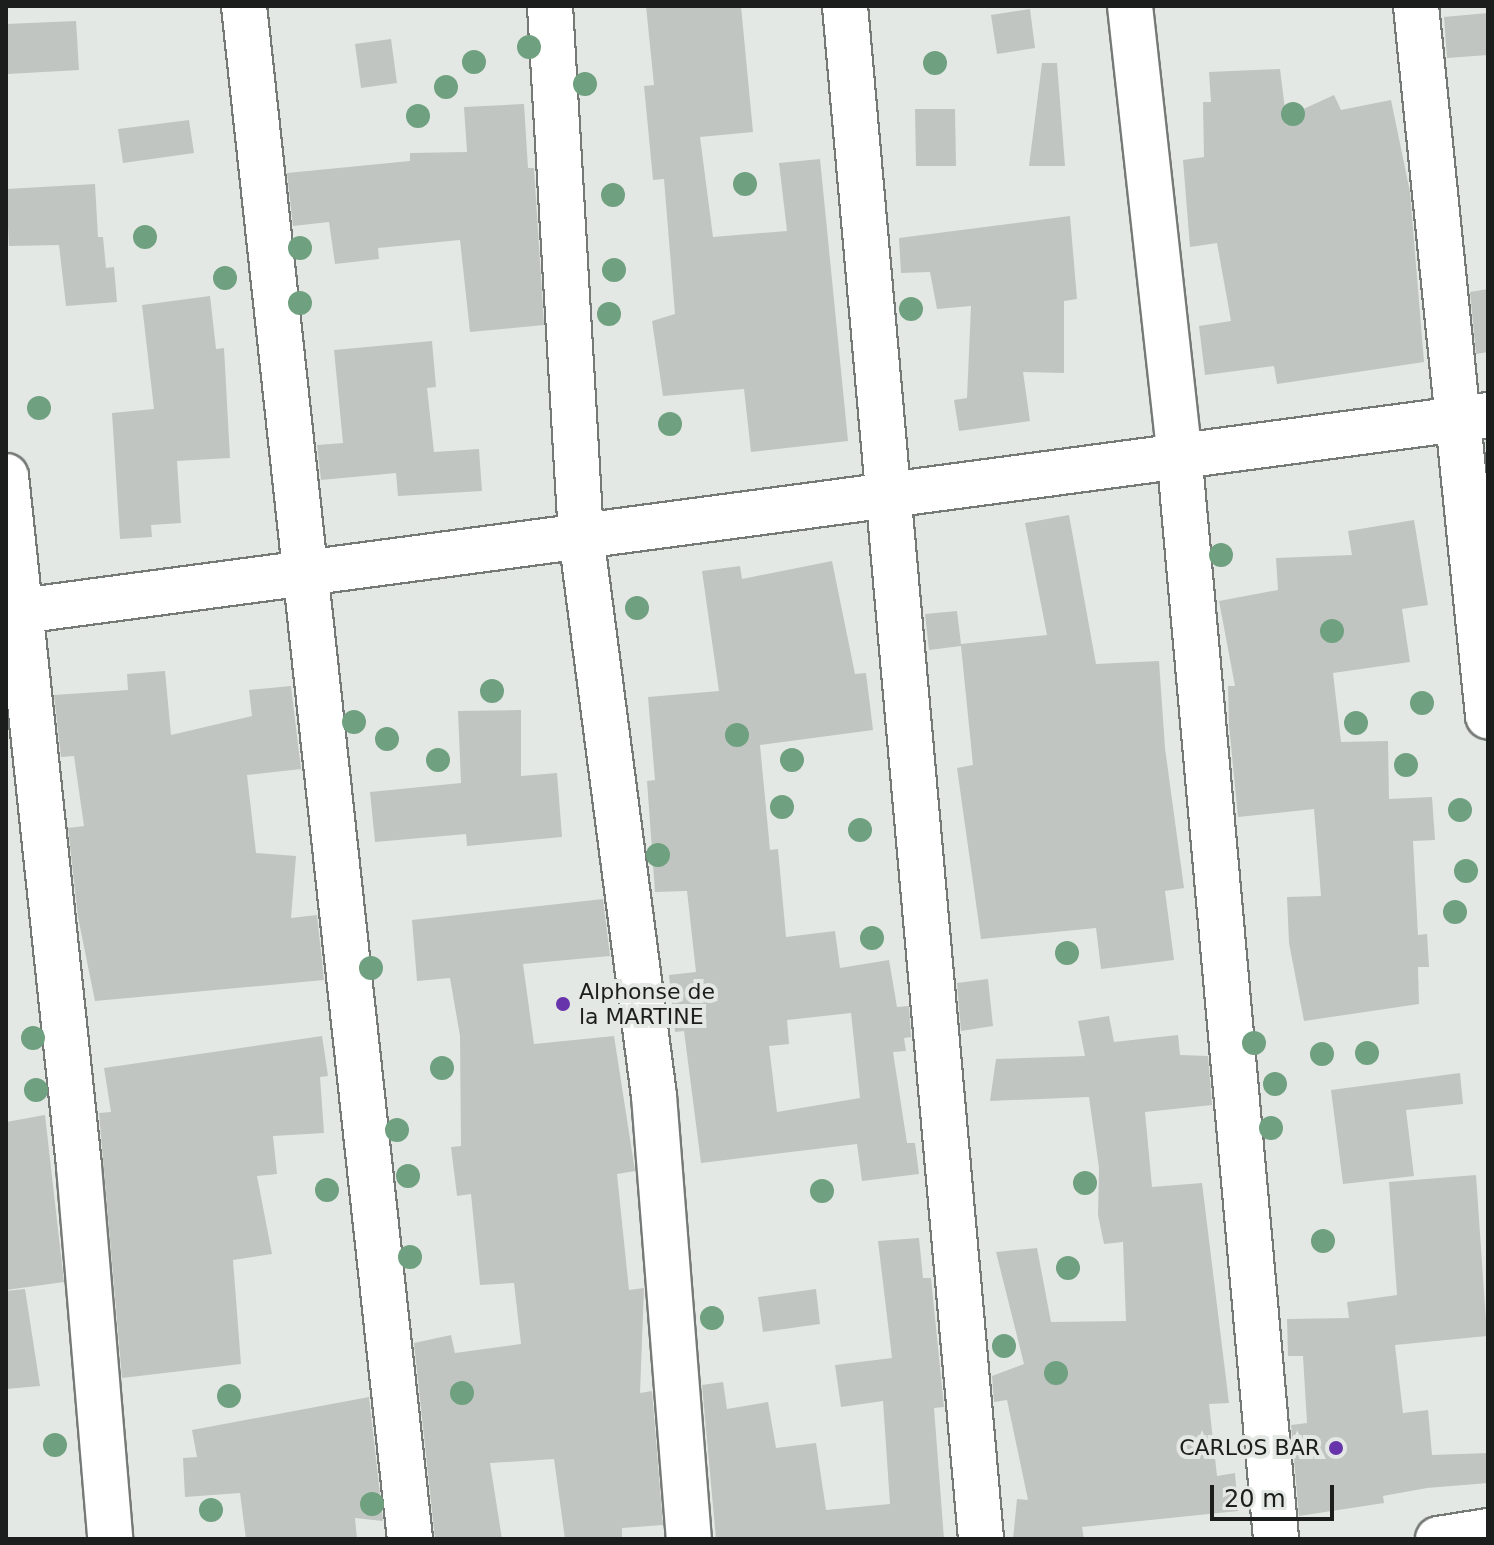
<!DOCTYPE html>
<html>
<head>
<meta charset="utf-8">
<style>
	body { margin:0 }
	#map { position:relative; width:1494px; height:1545px; overflow:hidden; background:#e4e8e4; font-family:"DejaVu Sans",sans-serif }
	div>[style] { position:absolute }
	[style*='--x'] { left:calc(var(--x)*1px); top:calc(var(--y)*1px); width:calc(var(--w)*1px); rotate:calc(var(--a)*1deg) }
	.building>* { inset:0; background:#c0c5c1 }
	.roads { filter:drop-shadow(2px 0 #767a77) drop-shadow(-2px 0 #767a77) drop-shadow(0 2px #767a77) drop-shadow(0 -2px #767a77) }
	.minor>* { height:44px; margin:-22px; padding:0 22px; transform-origin:22px; border-radius:22px; background:#fff }
	.trees>* { width:24px; height:24px; margin:-12px; border-radius:50%; background:#6fa07f }
	.dots>* { width:22px; height:22px; translate:-50% -50%; box-sizing:border-box; border:4px solid #e4e8e4; border-radius:50% }
	span { translate:-50% -50%; white-space:nowrap; text-align:center; line-height:1.15; -webkit-text-stroke:8px #e4e8e4; paint-order:stroke }
	.poi-label { font-size:22px; color:#1c1e1d }
	.left { translate:0 -50%; text-align:left }
	.right { translate:-100% -50%; text-align:right }
	.frame { position:absolute; inset:0; border:8px solid #1c1e1d; pointer-events:none }
	.scale { position:absolute; left:1210px; top:1485px; width:124px; height:36px; box-sizing:border-box; border:4px solid #1c1e1d; border-top:0; padding-left:10px; font-size:24px; line-height:28px; white-space:nowrap; color:#1c1e1d; -webkit-text-stroke:6px #e4e8e4; paint-order:stroke }
</style>
</head>
<body>
<div id="map">
	<div class="building">
		<i style="clip-path:polygon(646px 6px,741px 6px,753px 132px,700px 137px,713px 237px,787px 231px,779px 163px,820px 159px,848px 441px,751px 452px,744px 389px,663px 396px,652px 321px,675px 314px,664px 179px,653px 180px,644px 86px,654px 85px)"></i>
		<i style="clip-path:polygon(1030px 9px,1035px 48px,997px 54px,991px 15px)"></i>
		<i style="clip-path:polygon(1488px 13px,1488px 55px,1447px 58px,1444px 17px)"></i>
		<i style="clip-path:polygon(76px 21px,79px 70px,8px 74px,6px 24px)"></i>
		<i style="clip-path:polygon(391px 39px,397px 83px,361px 88px,355px 44px)"></i>
		<i style="clip-path:polygon(1042px 63px,1057px 63px,1065px 166px,1029px 166px)"></i>
		<i style="clip-path:polygon(1280px 69px,1286px 117px,1334px 95px,1341px 110px,1391px 100px,1410px 192px,1424px 362px,1277px 384px,1274px 366px,1205px 375px,1199px 326px,1231px 321px,1217px 243px,1190px 247px,1183px 160px,1204px 157px,1203px 102px,1211px 102px,1209px 72px)"></i>
		<i style="clip-path:polygon(524px 104px,528px 168px,534px 168px,544px 325px,470px 332px,460px 240px,378px 248px,379px 259px,335px 264px,329px 222px,293px 226px,287px 173px,410px 161px,410px 153px,467px 152px,464px 107px)"></i>
		<i style="clip-path:polygon(915px 109px,955px 109px,956px 166px,916px 166px)"></i>
		<i style="clip-path:polygon(189px 120px,194px 153px,123px 163px,118px 129px)"></i>
		<i style="clip-path:polygon(95px 184px,98px 237px,103px 237px,106px 268px,114px 267px,117px 302px,66px 306px,59px 245px,9px 246px,6px 189px)"></i>
		<i style="clip-path:polygon(1070px 216px,1077px 299px,1064px 301px,1064px 373px,1023px 372px,1030px 421px,959px 431px,954px 400px,967px 398px,971px 306px,937px 309px,930px 272px,901px 273px,899px 238px)"></i>
		<i style="clip-path:polygon(1488px 289px,1488px 352px,1476px 354px,1470px 292px)"></i>
		<i style="clip-path:polygon(210px 296px,216px 349px,224px 348px,230px 458px,177px 461px,181px 523px,151px 525px,152px 537px,120px 539px,112px 413px,154px 409px,142px 305px)"></i>
		<i style="clip-path:polygon(432px 341px,436px 387px,427px 388px,434px 452px,479px 449px,482px 491px,398px 496px,396px 473px,321px 480px,317px 445px,343px 443px,334px 350px)"></i>
		<i style="clip-path:polygon(1069px 515px,1096px 664px,1159px 661px,1165px 748px,1184px 888px,1165px 891px,1174px 960px,1101px 969px,1096px 928px,981px 939px,957px 768px,973px 765px,961px 646px,929px 650px,925px 614px,957px 611px,961px 644px,1047px 635px,1025px 523px)"></i>
		<i style="clip-path:polygon(1414px 520px,1428px 605px,1402px 609px,1410px 662px,1333px 673px,1341px 742px,1388px 741px,1389px 799px,1432px 797px,1435px 840px,1413px 841px,1418px 935px,1427px 934px,1429px 967px,1418px 967px,1419px 1004px,1304px 1021px,1289px 943px,1287px 897px,1321px 896px,1314px 809px,1238px 817px,1229px 725px,1228px 686px,1235px 686px,1219px 601px,1278px 590px,1276px 558px,1352px 555px,1348px 531px)"></i>
		<i style="clip-path:polygon(evenodd,832px 561px,855px 674px,866px 673px,873px 730px,760px 745px,770px 850px,778px 849px,786px 937px,835px 931px,840px 968px,889px 960px,897px 1007px,909px 1006px,911px 1037px,904px 1038px,906px 1051px,893px 1052px,907px 1143px,915px 1143px,919px 1174px,862px 1181px,857px 1144px,701px 1163px,684px 1031px,675px 1032px,669px 975px,696px 972px,687px 891px,655px 892px,647px 781px,655px 780px,648px 697px,719px 691px,702px 571px,740px 566px,742px 579px,832px 561px,851px 1013px,860px 1098px,777px 1112px,769px 1046px,789px 1044px,787px 1020px,851px 1013px)"></i>
		<i style="clip-path:polygon(165px 671px,171px 735px,252px 716px,249px 690px,291px 686px,301px 769px,247px 775px,256px 853px,296px 856px,291px 918px,317px 915px,324px 980px,95px 1001px,78px 917px,68px 828px,84px 826px,74px 756px,61px 757px,54px 695px,128px 690px,127px 674px)"></i>
		<i style="clip-path:polygon(521px 710px,521px 776px,557px 773px,562px 837px,467px 846px,466px 834px,375px 842px,370px 792px,461px 783px,458px 711px)"></i>
		<i style="clip-path:polygon(603px 899px,610px 956px,523px 964px,534px 1044px,614px 1036px,635px 1171px,617px 1174px,629px 1290px,644px 1288px,640px 1393px,652px 1391px,663px 1525px,622px 1528px,622px 1539px,565px 1539px,554px 1459px,490px 1463px,502px 1539px,435px 1539px,414px 1343px,451px 1335px,455px 1353px,521px 1344px,514px 1283px,480px 1285px,471px 1194px,457px 1196px,451px 1147px,461px 1146px,460px 1036px,450px 978px,417px 981px,412px 920px)"></i>
		<i style="clip-path:polygon(988px 979px,993px 1026px,961px 1031px,957px 983px)"></i>
		<i style="clip-path:polygon(1109px 1016px,1114px 1042px,1178px 1035px,1180px 1055px,1208px 1056px,1212px 1105px,1145px 1112px,1152px 1187px,1202px 1183px,1229px 1403px,1209px 1404px,1217px 1476px,1235px 1473px,1238px 1511px,1082px 1527px,1084px 1539px,1013px 1539px,1017px 1499px,1028px 1500px,1007px 1400px,994px 1402px,992px 1376px,1024px 1364px,996px 1252px,1037px 1248px,1051px 1322px,1126px 1321px,1123px 1242px,1104px 1244px,1098px 1215px,1099px 1168px,1089px 1097px,990px 1101px,996px 1059px,1085px 1056px,1078px 1021px)"></i>
		<i style="clip-path:polygon(322px 1036px,328px 1076px,320px 1077px,324px 1133px,273px 1136px,277px 1174px,257px 1176px,272px 1254px,233px 1260px,241px 1364px,122px 1378px,99px 1113px,111px 1112px,104px 1068px)"></i>
		<i style="clip-path:polygon(1460px 1073px,1463px 1104px,1406px 1110px,1414px 1176px,1343px 1184px,1331px 1090px)"></i>
		<i style="clip-path:polygon(45px 1115px,64px 1282px,6px 1290px,6px 1122px)"></i>
		<i style="clip-path:polygon(1476px 1175px,1487px 1336px,1395px 1345px,1403px 1413px,1428px 1410px,1432px 1455px,1488px 1453px,1488px 1483px,1427px 1488px,1383px 1496px,1384px 1503px,1299px 1516px,1291px 1425px,1307px 1423px,1303px 1356px,1288px 1356px,1287px 1319px,1349px 1318px,1347px 1302px,1397px 1295px,1389px 1182px)"></i>
		<i style="clip-path:polygon(919px 1238px,923px 1278px,931px 1278px,944px 1407px,934px 1408px,944px 1539px,716px 1539px,702px 1385px,723px 1382px,727px 1409px,768px 1402px,776px 1448px,816px 1443px,826px 1510px,890px 1504px,883px 1401px,841px 1407px,835px 1365px,892px 1358px,878px 1241px)"></i>
		<i style="clip-path:polygon(25px 1289px,40px 1386px,6px 1389px,6px 1291px)"></i>
		<i style="clip-path:polygon(816px 1289px,820px 1324px,763px 1332px,758px 1297px)"></i>
		<i style="clip-path:polygon(369px 1397px,383px 1521px,355px 1518px,357px 1539px,246px 1539px,240px 1493px,185px 1497px,183px 1458px,197px 1457px,192px 1430px)"></i>
	</div>
	<div class="roads">
		<div class="minor">
			<i style="--x:244;--y:6;--w:1542;--a:83.82"></i>
			<i style="--x:550;--y:6;--w:531;--a:86.65"></i>
			<i style="--x:581;--y:536;--w:565;--a:82.57"></i>
			<i style="--x:654;--y:1096;--w:444;--a:85.5"></i>
			<i style="--x:845;--y:6;--w:1539;--a:84.93"></i>
			<i style="--x:1130;--y:6;--w:449;--a:83.7"></i>
			<i style="--x:1179;--y:452;--w:1091;--a:84.9"></i>
			<i style="--x:1416;--y:6;--w:714;--a:84.21"></i>
			<i style="--x:6;--y:476;--w:694;--a:83.96"></i>
			<i style="--x:79;--y:1166;--w:374;--a:85.2"></i>
			<i style="--x:6;--y:613;--w:1495;--a:-7.61"></i>
			<i style="--x:1438;--y:1539;--w:51;--a:-9.1"></i>
		</div>
	</div>
	<div class="trees">
		<i style="left:529px;top:47px"></i>
		<i style="left:474px;top:62px"></i>
		<i style="left:935px;top:63px"></i>
		<i style="left:585px;top:84px"></i>
		<i style="left:446px;top:87px"></i>
		<i style="left:1293px;top:114px"></i>
		<i style="left:418px;top:116px"></i>
		<i style="left:745px;top:184px"></i>
		<i style="left:613px;top:195px"></i>
		<i style="left:145px;top:237px"></i>
		<i style="left:300px;top:248px"></i>
		<i style="left:614px;top:270px"></i>
		<i style="left:225px;top:278px"></i>
		<i style="left:300px;top:303px"></i>
		<i style="left:911px;top:309px"></i>
		<i style="left:609px;top:314px"></i>
		<i style="left:39px;top:408px"></i>
		<i style="left:670px;top:424px"></i>
		<i style="left:1221px;top:555px"></i>
		<i style="left:637px;top:608px"></i>
		<i style="left:1332px;top:631px"></i>
		<i style="left:492px;top:691px"></i>
		<i style="left:1422px;top:703px"></i>
		<i style="left:354px;top:722px"></i>
		<i style="left:1356px;top:723px"></i>
		<i style="left:737px;top:735px"></i>
		<i style="left:387px;top:739px"></i>
		<i style="left:438px;top:760px"></i>
		<i style="left:792px;top:760px"></i>
		<i style="left:1406px;top:765px"></i>
		<i style="left:782px;top:807px"></i>
		<i style="left:1460px;top:810px"></i>
		<i style="left:860px;top:830px"></i>
		<i style="left:658px;top:855px"></i>
		<i style="left:1466px;top:871px"></i>
		<i style="left:1455px;top:912px"></i>
		<i style="left:872px;top:938px"></i>
		<i style="left:1067px;top:953px"></i>
		<i style="left:371px;top:968px"></i>
		<i style="left:33px;top:1038px"></i>
		<i style="left:1254px;top:1043px"></i>
		<i style="left:1367px;top:1053px"></i>
		<i style="left:1322px;top:1054px"></i>
		<i style="left:442px;top:1068px"></i>
		<i style="left:1275px;top:1084px"></i>
		<i style="left:36px;top:1090px"></i>
		<i style="left:1271px;top:1128px"></i>
		<i style="left:397px;top:1130px"></i>
		<i style="left:408px;top:1176px"></i>
		<i style="left:1085px;top:1183px"></i>
		<i style="left:327px;top:1190px"></i>
		<i style="left:822px;top:1191px"></i>
		<i style="left:1323px;top:1241px"></i>
		<i style="left:410px;top:1257px"></i>
		<i style="left:1068px;top:1268px"></i>
		<i style="left:712px;top:1318px"></i>
		<i style="left:1004px;top:1346px"></i>
		<i style="left:1056px;top:1373px"></i>
		<i style="left:462px;top:1393px"></i>
		<i style="left:229px;top:1396px"></i>
		<i style="left:55px;top:1445px"></i>
		<i style="left:372px;top:1504px"></i>
		<i style="left:211px;top:1510px"></i>
	</div>
	<div class="dots">
		<i style="left:563px;top:1004px;background:#6834ab"></i>
		<i style="left:1336px;top:1448px;background:#6834ab"></i>
	</div>
	<div class="poi-label">
		<span class="left" style="left:579px;top:1004px">Alphonse de<br>la MARTINE</span>
		<span class="right" style="left:1320px;top:1448px">CARLOS BAR</span>
	</div>
	<div class="frame"></div>
	<div class="scale">20 m</div>
</div>
</body>
</html>
